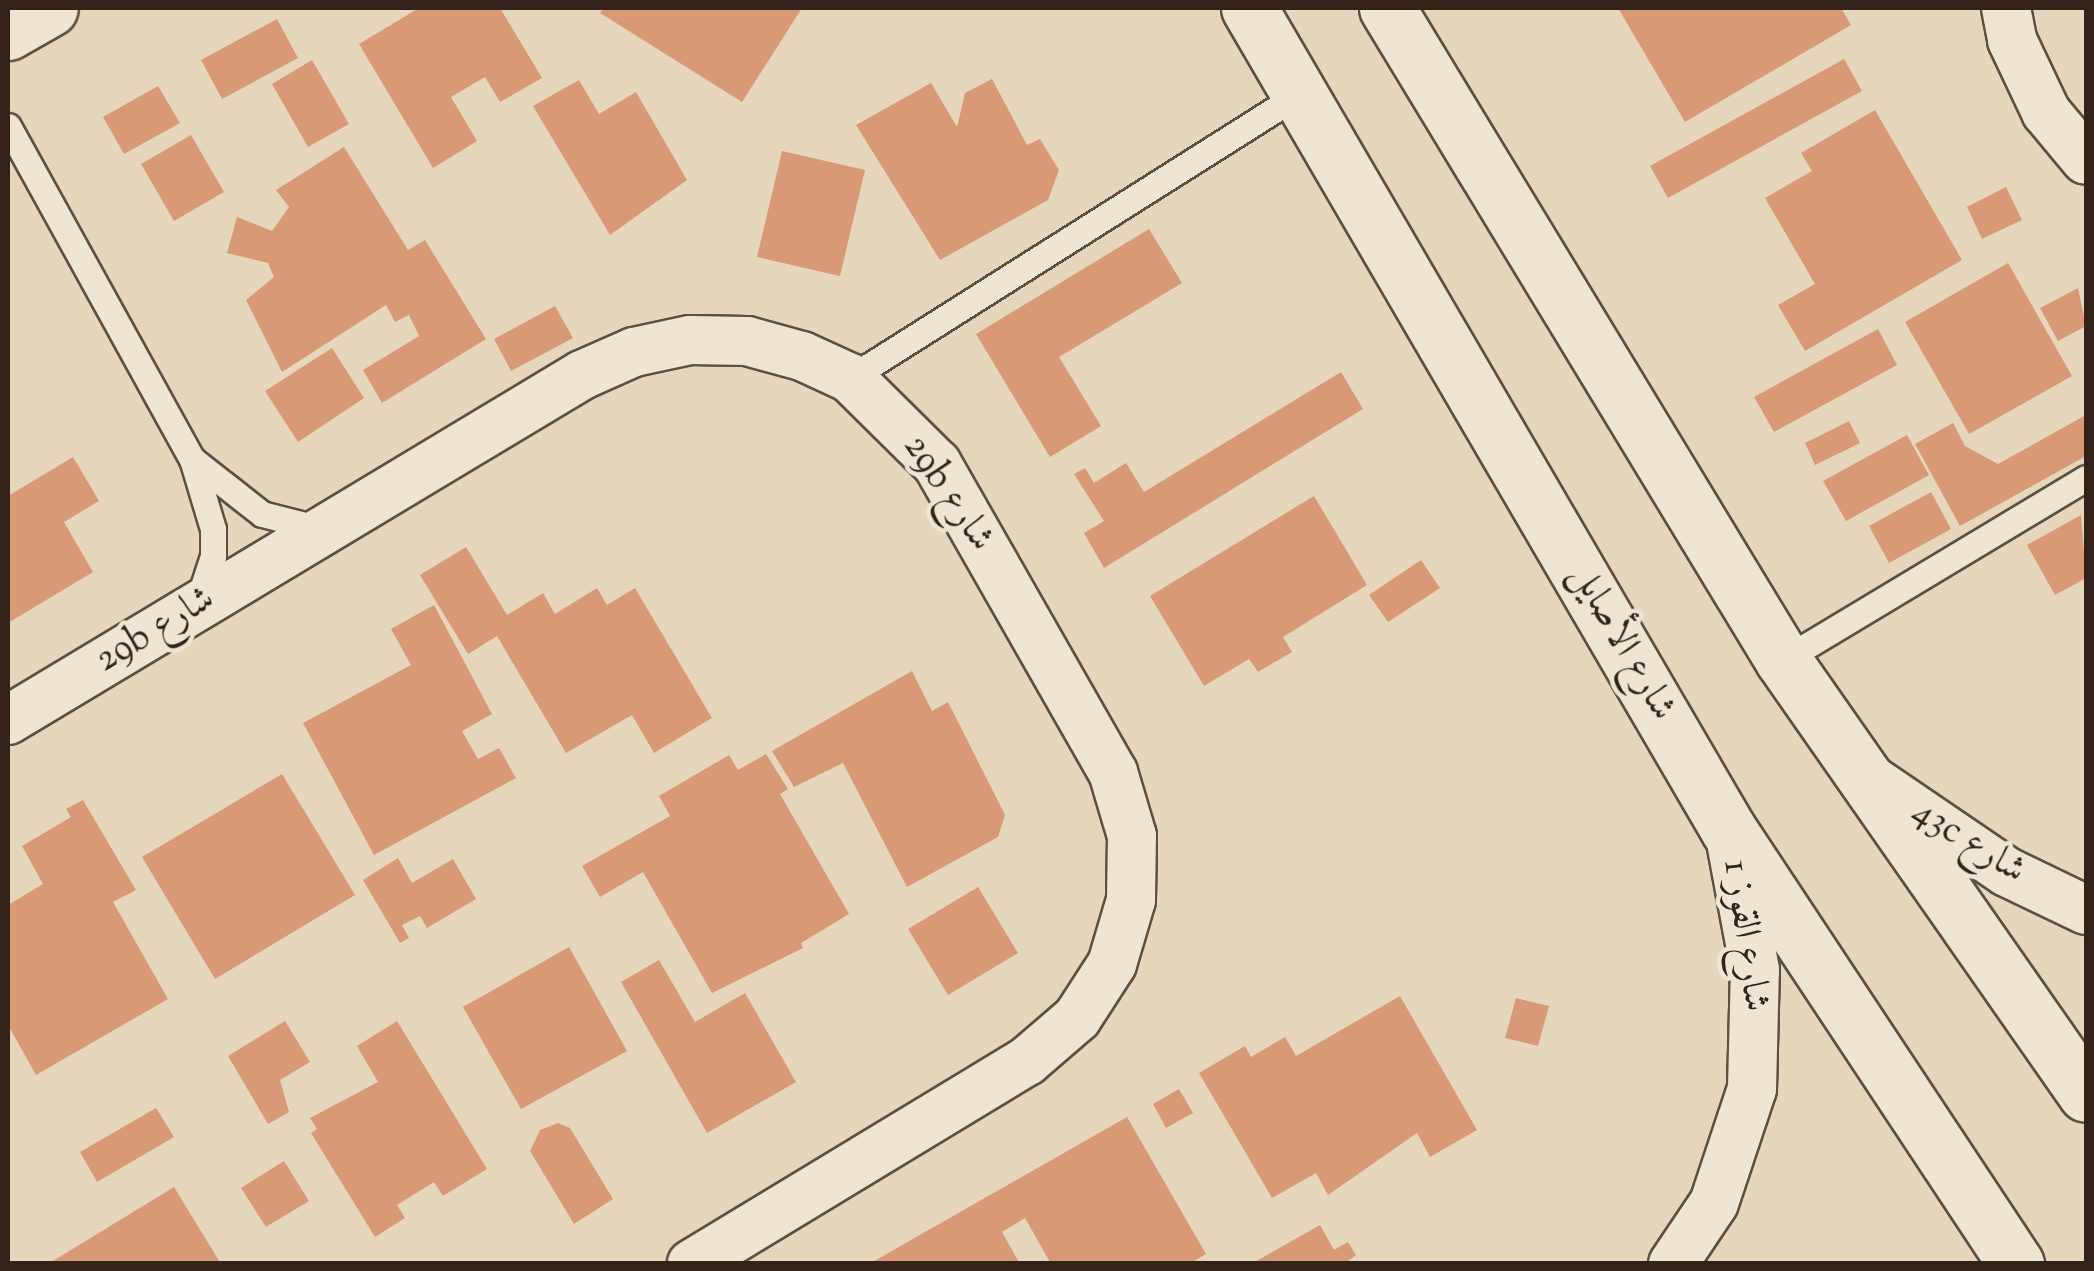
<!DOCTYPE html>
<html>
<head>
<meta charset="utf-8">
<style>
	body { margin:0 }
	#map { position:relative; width:2094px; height:1271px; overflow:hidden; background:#e6d7bc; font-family:"Sorts Mill Goudy",Amiri,serif }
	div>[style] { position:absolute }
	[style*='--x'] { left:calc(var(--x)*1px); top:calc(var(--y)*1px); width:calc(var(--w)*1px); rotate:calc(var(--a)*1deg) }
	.building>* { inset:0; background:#d89976 }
	.roads { filter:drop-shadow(2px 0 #5f4f42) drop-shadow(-2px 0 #5f4f42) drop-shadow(0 2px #5f4f42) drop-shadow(0 -2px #5f4f42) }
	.service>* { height:25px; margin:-12.5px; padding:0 12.5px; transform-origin:12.5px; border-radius:12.5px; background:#efe5d3 }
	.minor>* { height:48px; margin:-24px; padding:0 24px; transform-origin:24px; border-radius:24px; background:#efe5d3 }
	.tertiary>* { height:55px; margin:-27.5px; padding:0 27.5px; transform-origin:27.5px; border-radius:27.5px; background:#efe5d3 }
	.secondary>* { height:55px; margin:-27.5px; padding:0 27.5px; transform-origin:27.5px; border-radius:27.5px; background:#efe5d3 }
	span { translate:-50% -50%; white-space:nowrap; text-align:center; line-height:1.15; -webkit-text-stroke:9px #efe5d3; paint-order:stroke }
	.street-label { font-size:38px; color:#32221a }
	.frame { position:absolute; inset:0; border:10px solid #32221a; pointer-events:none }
</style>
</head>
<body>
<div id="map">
	<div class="building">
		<i style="clip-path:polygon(419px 8px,500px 8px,542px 78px,500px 102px,485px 77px,451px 97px,477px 141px,433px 168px,359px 44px)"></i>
		<i style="clip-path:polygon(604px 8px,802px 8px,742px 102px,600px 13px)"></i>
		<i style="clip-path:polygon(1618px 8px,1841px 8px,1851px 25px,1685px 122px)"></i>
		<i style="clip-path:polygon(277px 19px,298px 58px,222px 99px,201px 60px)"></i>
		<i style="clip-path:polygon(1844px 59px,1862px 91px,1668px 198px,1650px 166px)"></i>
		<i style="clip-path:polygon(312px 60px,349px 124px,308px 147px,272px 84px)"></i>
		<i style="clip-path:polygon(992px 79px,1027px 145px,1040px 139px,1059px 170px,1048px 200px,940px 260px,856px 125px,931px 83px,957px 127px,965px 93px)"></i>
		<i style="clip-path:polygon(579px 80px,599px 114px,636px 92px,687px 180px,610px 235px,533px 106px)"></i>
		<i style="clip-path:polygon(158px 86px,180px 123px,124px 154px,103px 117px)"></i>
		<i style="clip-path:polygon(1875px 110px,1962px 260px,1805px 351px,1778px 305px,1815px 284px,1765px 198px,1812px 171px,1801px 153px)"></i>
		<i style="clip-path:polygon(191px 135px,224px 192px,174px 221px,141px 164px)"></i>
		<i style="clip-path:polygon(344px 147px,408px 250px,425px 240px,486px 339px,382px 403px,363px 370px,419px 336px,409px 315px,395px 322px,386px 305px,282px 372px,246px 300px,274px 277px,268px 263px,227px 253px,237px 217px,272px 231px,289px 207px,276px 190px)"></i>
		<i style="clip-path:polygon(782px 151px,865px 170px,840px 276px,757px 257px)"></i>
		<i style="clip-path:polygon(2006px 187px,2022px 220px,1982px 239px,1967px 207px)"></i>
		<i style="clip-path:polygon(1149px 229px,1182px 283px,1059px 357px,1101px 426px,1050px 457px,976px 334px)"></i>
		<i style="clip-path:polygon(2008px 263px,2072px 376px,1969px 434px,1905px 322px)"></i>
		<i style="clip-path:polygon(2078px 288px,2086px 326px,2058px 341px,2040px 308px)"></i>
		<i style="clip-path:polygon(555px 306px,573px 338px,511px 371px,494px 339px)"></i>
		<i style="clip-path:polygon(1878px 329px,1897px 365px,1774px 432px,1754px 397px)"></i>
		<i style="clip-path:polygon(332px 348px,364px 398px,298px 442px,265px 391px)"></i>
		<i style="clip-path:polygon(1341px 372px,1363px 409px,1104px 568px,1084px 533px,1104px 521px,1074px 474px,1085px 468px,1094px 483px,1126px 463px,1144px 492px)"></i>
		<i style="clip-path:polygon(2086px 415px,2086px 456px,1960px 526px,1915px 444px,1953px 423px,1965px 446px,1998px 464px)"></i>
		<i style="clip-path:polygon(1849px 421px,1860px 443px,1815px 465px,1805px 443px)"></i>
		<i style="clip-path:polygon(1907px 435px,1929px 475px,1846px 521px,1823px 481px)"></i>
		<i style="clip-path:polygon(73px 457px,99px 501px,64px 522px,93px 572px,8px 623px,8px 496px)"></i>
		<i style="clip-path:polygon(1931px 492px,1951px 529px,1889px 563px,1869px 526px)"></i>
		<i style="clip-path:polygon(1314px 496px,1367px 585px,1283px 637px,1292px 652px,1258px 672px,1249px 659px,1204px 686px,1150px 596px)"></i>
		<i style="clip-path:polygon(2081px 515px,2086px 578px,2055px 595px,2027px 545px)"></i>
		<i style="clip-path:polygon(466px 547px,507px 615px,543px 593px,555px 614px,597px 588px,607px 605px,635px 588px,712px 718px,654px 753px,632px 715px,566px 753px,497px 636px,468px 654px,420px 575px)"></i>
		<i style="clip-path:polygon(1421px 560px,1440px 588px,1388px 622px,1369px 595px)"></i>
		<i style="clip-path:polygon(434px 605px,492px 714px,462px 731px,478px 759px,499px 748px,516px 778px,374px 855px,303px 723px,411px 665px,391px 629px)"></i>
		<i style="clip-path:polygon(912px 671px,932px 711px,948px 702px,1005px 815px,998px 837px,907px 887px,843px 763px,794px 787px,772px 751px)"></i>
		<i style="clip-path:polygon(766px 754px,788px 789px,780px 794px,849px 914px,801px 943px,803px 948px,712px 993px,643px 872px,600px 897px,582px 866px,670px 816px,659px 796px,729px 755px,738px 770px)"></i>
		<i style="clip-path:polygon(282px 774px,355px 895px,215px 979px,142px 857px)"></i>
		<i style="clip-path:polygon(83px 800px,136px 890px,113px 902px,168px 999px,36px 1075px,8px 1025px,8px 905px,43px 884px,22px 846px,71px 817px,66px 809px)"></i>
		<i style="clip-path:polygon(398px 858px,412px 883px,453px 859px,476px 899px,427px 928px,420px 916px,402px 925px,409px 938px,400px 943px,363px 880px)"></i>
		<i style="clip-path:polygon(978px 887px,1018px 953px,948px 995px,908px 929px)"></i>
		<i style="clip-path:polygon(569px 947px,627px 1051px,521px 1109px,463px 1007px)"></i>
		<i style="clip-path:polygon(659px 960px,695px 1022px,745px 993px,796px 1082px,707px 1133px,621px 982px)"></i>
		<i style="clip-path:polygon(1400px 996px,1477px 1130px,1430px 1157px,1417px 1133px,1328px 1195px,1316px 1173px,1272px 1198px,1199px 1073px,1245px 1046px,1251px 1057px,1285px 1037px,1296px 1056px)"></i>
		<i style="clip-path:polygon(1516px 998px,1549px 1006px,1538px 1046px,1505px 1038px)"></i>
		<i style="clip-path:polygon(285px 1021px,310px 1062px,280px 1080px,289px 1112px,268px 1124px,228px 1056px)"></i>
		<i style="clip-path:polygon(397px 1021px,487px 1169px,443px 1196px,434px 1182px,397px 1205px,405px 1218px,375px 1237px,311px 1133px,317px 1129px,310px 1118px,378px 1082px,357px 1046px)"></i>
		<i style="clip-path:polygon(1179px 1089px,1193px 1113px,1166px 1128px,1153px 1104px)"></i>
		<i style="clip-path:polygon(156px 1108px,174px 1137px,97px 1182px,80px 1152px)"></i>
		<i style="clip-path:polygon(1127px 1117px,1206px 1254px,1189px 1264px,1051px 1264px,1025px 1218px,1002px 1232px,1020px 1264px,869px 1264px)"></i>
		<i style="clip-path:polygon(558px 1123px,570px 1128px,613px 1199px,574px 1224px,530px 1151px,540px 1130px)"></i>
		<i style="clip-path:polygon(284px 1161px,309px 1201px,266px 1227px,241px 1188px)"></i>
		<i style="clip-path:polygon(174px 1187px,221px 1264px,48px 1264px)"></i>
		<i style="clip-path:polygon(1320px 1225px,1334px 1250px,1348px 1242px,1356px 1255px,1344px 1264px,1251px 1264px)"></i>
	</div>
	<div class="roads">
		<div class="service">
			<i style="--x:8;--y:126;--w:380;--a:61.1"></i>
			<i style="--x:192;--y:459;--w:73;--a:73.3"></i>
			<i style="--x:213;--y:529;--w:27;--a:90"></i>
			<i style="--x:213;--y:556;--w:48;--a:108.1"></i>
			<i style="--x:850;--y:378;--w:534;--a:-32.29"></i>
			<i style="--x:192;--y:459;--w:89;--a:38.2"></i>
			<i style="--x:262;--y:514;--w:61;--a:14.3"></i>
			<i style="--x:1783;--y:660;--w:353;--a:-31"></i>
		</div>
		<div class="minor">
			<i style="--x:2006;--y:8;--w:33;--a:79"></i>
			<i style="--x:2012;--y:40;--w:80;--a:64.7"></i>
			<i style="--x:2046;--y:112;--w:62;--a:50.2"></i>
			<i style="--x:8;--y:720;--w:670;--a:-31.01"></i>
			<i style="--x:582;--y:375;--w:57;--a:-23.9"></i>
			<i style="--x:634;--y:352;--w:57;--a:-12.1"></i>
			<i style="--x:690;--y:340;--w:57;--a:1"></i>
			<i style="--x:747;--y:341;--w:57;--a:15.3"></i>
			<i style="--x:802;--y:356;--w:53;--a:24.6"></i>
			<i style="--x:850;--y:378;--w:122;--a:44.7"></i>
			<i style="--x:937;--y:464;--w:355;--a:60.3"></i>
			<i style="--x:1113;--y:772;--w:67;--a:73.5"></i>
			<i style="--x:1132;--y:836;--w:64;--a:90.9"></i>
			<i style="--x:1131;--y:900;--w:67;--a:106.5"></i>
			<i style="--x:1112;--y:964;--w:64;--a:122.9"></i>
			<i style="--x:1077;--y:1018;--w:66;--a:139.3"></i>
			<i style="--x:1027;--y:1061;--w:392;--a:148.8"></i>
			<i style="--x:1872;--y:780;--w:163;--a:34.3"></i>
			<i style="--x:2007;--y:872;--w:88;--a:25.7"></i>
			<i style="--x:1673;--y:1264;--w:73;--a:-56.1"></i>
			<i style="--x:1714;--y:1203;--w:120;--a:-71.6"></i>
			<i style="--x:1752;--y:1089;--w:119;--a:-88.6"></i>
			<i style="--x:1755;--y:970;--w:135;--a:-100.6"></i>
		</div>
		<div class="tertiary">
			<i style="--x:8;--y:32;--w:48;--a:-29.7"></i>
		</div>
		<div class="secondary">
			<i style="--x:1249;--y:8;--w:951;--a:59.74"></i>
			<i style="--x:1728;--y:829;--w:522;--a:56.49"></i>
			<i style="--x:1387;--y:8;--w:763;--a:58.73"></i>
			<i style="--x:1783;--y:660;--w:529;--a:55.08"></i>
		</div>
	</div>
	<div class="street-label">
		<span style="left:947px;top:494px;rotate:56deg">29b شارع</span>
		<span style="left:156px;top:631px;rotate:-31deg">29b شارع</span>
		<span style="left:1621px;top:643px;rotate:60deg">شارع الأصايل</span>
		<span style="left:1968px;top:843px;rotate:32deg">43c شارع</span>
		<span style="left:1744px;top:936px;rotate:82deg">شارع القوز 1</span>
	</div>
	<div class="frame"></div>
</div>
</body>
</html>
